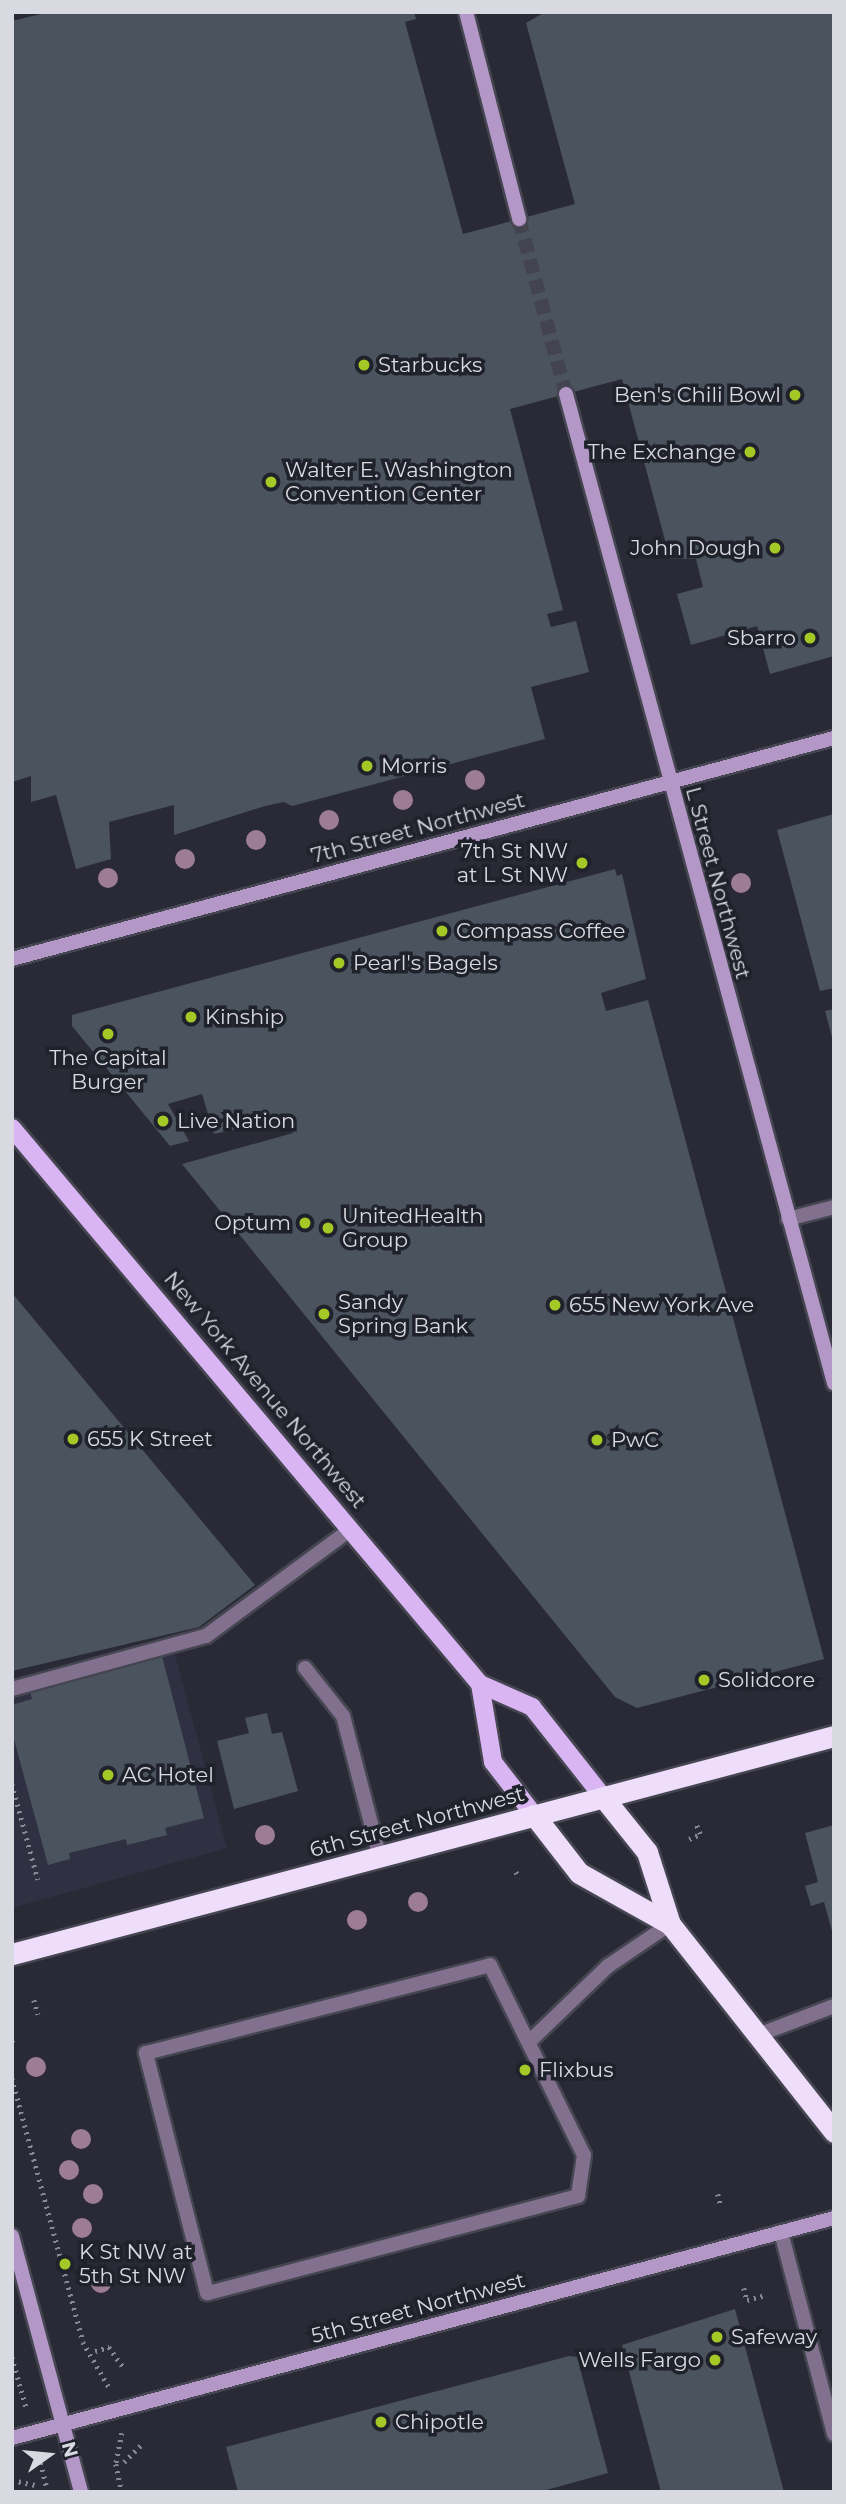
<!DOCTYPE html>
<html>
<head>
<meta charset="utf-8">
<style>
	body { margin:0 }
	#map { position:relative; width:846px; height:2504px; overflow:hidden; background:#292a35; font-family:Montserrat,sans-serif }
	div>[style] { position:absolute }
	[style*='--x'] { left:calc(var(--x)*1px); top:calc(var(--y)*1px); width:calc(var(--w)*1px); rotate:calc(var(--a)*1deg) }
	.built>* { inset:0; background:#2f3142 }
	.building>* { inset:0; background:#4b545e }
	.secondary-tunnel>* { height:14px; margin-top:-7px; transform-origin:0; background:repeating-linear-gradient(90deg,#43444f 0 14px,transparent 0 21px) }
	.path>* { height:4.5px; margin-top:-2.25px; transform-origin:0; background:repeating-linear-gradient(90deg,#888992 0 2px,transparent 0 7px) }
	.roads { filter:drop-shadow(2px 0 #454651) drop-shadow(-2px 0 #454651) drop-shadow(0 2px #454651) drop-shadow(0 -2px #454651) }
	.lane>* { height:14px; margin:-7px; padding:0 7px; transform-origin:7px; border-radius:7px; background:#81718e }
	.street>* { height:14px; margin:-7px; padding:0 7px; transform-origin:7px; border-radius:7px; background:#81718e }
	.secondary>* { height:14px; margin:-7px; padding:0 7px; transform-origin:7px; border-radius:7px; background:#b398c7 }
	.primary>* { height:18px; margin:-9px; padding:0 9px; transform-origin:9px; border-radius:9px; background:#d9b6f3 }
	.highway>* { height:21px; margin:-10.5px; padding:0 10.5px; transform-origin:10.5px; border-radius:10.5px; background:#eeddfb }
	.trees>* { width:20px; height:20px; margin:-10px; border-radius:50%; background:#9d7c95 }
	.dots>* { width:19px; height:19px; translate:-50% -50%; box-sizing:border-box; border:4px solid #1f212b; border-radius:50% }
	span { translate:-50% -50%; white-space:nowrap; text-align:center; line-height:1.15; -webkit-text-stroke:7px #1f212b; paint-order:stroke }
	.poi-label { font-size:21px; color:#d9dae1 }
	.left { translate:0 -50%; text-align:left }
	.right { translate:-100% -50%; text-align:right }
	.street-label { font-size:21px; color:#d9dae1 }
	.frame { position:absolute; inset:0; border:14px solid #d9dae1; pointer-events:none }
	.north { position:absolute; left:14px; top:2420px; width:70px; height:70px; -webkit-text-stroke:5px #1f212b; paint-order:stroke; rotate:75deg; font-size:19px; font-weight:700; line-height:28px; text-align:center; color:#d9dae1 }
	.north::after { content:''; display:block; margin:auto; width:24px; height:32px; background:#d9dae1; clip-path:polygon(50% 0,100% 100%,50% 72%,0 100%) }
</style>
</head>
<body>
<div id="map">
	<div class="built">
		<i style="clip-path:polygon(171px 1640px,227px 1848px,12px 1908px,12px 1679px)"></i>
	</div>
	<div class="building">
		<i style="clip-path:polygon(49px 12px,414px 12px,416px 19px,405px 22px,463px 234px,575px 204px,526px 23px,545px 12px,834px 12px,834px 656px,770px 674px,757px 626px,691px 645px,677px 594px,703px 587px,696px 559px,670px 559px,622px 379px,510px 409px,563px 610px,547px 614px,551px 627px,576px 621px,589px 672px,531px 687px,545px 739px,292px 806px,284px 802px,265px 806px,174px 835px,174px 805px,128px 817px,109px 822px,111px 859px,76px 869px,56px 795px,31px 802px,31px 776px,12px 782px,12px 21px)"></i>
		<i style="clip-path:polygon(834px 814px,834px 988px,820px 991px,777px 830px)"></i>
		<i style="clip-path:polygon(615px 869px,617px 876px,622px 874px,646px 979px,601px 993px,606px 1011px,648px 1000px,824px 1659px,637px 1708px,615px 1697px,182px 1164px,293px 1133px,288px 1118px,214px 1134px,202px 1094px,168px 1104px,189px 1141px,170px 1146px,72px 1026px,72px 1015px)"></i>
		<i style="clip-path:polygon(834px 1009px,834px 1040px,833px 1041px,825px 1011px)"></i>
		<i style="clip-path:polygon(12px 1293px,255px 1585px,199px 1627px,12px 1671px)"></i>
		<i style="clip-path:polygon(162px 1656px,204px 1818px,165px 1828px,167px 1835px,127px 1845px,126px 1839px,69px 1853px,70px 1859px,48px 1865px,12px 1732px,12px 1705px,32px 1699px,30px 1691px)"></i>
		<i style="clip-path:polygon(267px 1713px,272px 1734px,282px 1732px,298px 1791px,234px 1809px,217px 1741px,249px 1733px,245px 1718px)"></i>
		<i style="clip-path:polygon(834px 1825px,834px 1935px,833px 1935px,824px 1902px,811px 1906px,805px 1886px,818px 1882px,805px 1833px)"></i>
		<i style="clip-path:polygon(735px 2309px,784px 2492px,661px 2492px,622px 2345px)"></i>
		<i style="clip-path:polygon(569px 2356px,577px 2357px,608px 2473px,539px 2492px,238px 2492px,226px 2447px)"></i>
	</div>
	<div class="secondary-tunnel">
		<i style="--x:519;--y:219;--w:181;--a:75"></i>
	</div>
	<div class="path">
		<i style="--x:12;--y:1784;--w:99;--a:74.8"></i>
		<i style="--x:689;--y:1839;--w:12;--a:-24"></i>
		<i style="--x:700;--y:1834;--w:11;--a:-112"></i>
		<i style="--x:516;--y:1872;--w:7;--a:56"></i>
		<i style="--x:34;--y:2000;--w:15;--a:74"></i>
		<i style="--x:12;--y:2040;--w:6;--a:-18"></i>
		<i style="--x:12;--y:2078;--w:273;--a:74.9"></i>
		<i style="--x:83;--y:2342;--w:52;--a:60"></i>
		<i style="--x:718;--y:2194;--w:13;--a:77"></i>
		<i style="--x:744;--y:2288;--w:12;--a:76"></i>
		<i style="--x:747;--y:2300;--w:16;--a:-15"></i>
		<i style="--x:95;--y:2351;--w:15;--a:-16"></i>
		<i style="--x:109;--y:2347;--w:24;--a:55"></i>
		<i style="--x:12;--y:2357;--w:55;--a:74.2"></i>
		<i style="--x:122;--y:2433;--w:32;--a:101"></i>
		<i style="--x:116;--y:2464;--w:29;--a:78"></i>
		<i style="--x:39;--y:2456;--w:37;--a:76"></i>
		<i style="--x:124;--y:2462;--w:28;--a:-45"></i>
		<i style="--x:12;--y:2480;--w:25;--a:12"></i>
	</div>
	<div class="roads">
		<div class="lane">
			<i style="--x:788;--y:1219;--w:48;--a:-14.6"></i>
			<i style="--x:305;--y:1668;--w:61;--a:51.6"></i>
			<i style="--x:343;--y:1716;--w:147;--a:75.4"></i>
			<i style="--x:12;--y:1689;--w:201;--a:-15.3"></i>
			<i style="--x:206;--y:1636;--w:180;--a:-36.4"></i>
			<i style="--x:490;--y:1965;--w:212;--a:63.7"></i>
			<i style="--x:584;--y:2155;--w:41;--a:98.3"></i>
			<i style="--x:578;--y:2196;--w:383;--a:165.3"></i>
			<i style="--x:207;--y:2293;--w:248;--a:-104.3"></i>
			<i style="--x:146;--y:2053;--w:355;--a:-14.3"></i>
			<i style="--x:758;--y:2035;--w:81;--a:-20.9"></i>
			<i style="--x:529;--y:2042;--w:110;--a:-43.9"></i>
			<i style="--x:608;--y:1966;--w:75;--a:-34.1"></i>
		</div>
		<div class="street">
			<i style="--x:781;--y:2232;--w:209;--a:75.3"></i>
		</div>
		<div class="secondary">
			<i style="--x:466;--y:12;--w:214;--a:75.6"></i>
			<i style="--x:566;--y:394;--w:1025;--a:74.84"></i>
			<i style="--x:12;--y:959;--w:851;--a:-15.05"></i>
			<i style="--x:12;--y:2236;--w:265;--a:74.9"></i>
			<i style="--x:12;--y:2438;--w:851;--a:-14.98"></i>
		</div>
		<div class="primary">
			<i style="--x:12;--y:1128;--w:727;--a:49.91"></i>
			<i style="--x:480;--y:1684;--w:57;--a:23.9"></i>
			<i style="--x:532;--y:1707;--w:115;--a:51.7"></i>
			<i style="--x:480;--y:1684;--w:79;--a:80.5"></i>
			<i style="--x:493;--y:1762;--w:67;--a:52.3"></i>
		</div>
		<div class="highway">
			<i style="--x:603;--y:1797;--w:70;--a:51.3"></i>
			<i style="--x:647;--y:1852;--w:76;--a:72.3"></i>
			<i style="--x:670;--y:1924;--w:265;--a:51.7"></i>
			<i style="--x:534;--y:1815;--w:73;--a:52.2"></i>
			<i style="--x:579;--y:1873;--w:104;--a:29.3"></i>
			<i style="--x:12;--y:1954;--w:850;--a:-14.85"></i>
		</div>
	</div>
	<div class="trees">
		<i style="left:475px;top:780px"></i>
		<i style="left:403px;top:800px"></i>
		<i style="left:329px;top:820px"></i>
		<i style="left:256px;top:840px"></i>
		<i style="left:185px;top:859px"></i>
		<i style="left:108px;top:878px"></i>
		<i style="left:741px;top:883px"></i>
		<i style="left:265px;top:1835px"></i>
		<i style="left:418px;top:1902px"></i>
		<i style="left:357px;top:1920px"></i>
		<i style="left:36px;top:2067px"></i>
		<i style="left:81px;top:2139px"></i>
		<i style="left:69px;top:2170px"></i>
		<i style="left:93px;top:2194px"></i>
		<i style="left:82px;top:2228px"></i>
		<i style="left:101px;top:2283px"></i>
	</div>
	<div class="dots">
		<i style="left:364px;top:365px;background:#a4c825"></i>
		<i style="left:795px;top:395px;background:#a4c825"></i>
		<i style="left:750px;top:452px;background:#a4c825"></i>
		<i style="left:271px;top:482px;background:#a4c825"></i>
		<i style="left:775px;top:548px;background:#a4c825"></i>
		<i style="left:810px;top:638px;background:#a4c825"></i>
		<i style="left:367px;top:766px;background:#a4c825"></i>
		<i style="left:582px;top:863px;background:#a4c825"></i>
		<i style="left:442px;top:931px;background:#a4c825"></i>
		<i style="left:339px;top:963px;background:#a4c825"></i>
		<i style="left:191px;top:1017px;background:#a4c825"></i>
		<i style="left:108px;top:1034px;background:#a4c825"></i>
		<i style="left:163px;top:1121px;background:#a4c825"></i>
		<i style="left:305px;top:1223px;background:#a4c825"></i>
		<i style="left:328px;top:1228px;background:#a4c825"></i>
		<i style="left:555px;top:1305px;background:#a4c825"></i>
		<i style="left:324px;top:1314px;background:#a4c825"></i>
		<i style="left:73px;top:1439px;background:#a4c825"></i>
		<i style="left:597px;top:1440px;background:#a4c825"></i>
		<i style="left:704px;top:1680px;background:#a4c825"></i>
		<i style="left:108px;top:1775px;background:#a4c825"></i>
		<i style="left:525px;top:2070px;background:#a4c825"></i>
		<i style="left:65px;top:2264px;background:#a4c825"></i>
		<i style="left:717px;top:2337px;background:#a4c825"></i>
		<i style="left:715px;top:2360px;background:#a4c825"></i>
		<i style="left:381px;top:2422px;background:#a4c825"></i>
	</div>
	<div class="poi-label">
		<span class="left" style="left:378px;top:365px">Starbucks</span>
		<span class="right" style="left:781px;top:395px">Ben's Chili Bowl</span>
		<span class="right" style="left:736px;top:452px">The Exchange</span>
		<span class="left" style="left:285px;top:482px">Walter E. Washington<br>Convention Center</span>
		<span class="right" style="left:761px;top:548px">John Dough</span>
		<span class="right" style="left:796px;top:638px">Sbarro</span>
		<span class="left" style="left:381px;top:766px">Morris</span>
		<span class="right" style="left:568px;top:863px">7th St NW<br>at L St NW</span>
		<span class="left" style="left:456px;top:931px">Compass Coffee</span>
		<span class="left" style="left:353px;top:963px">Pearl's Bagels</span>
		<span class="left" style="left:205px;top:1017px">Kinship</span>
		<span style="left:108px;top:1070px">The Capital<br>Burger</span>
		<span class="left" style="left:177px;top:1121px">Live Nation</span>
		<span class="left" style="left:342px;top:1228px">UnitedHealth<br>Group</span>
		<span class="right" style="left:291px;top:1223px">Optum</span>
		<span class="left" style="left:338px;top:1314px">Sandy<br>Spring Bank</span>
		<span class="left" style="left:569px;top:1305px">655 New York Ave</span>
		<span class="left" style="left:87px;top:1439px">655 K Street</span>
		<span class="left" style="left:611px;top:1440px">PwC</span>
		<span class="left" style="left:718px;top:1680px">Solidcore</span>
		<span class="left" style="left:122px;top:1775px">AC Hotel</span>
		<span class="left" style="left:539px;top:2070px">Flixbus</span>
		<span class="left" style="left:79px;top:2264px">K St NW at<br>5th St NW</span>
		<span class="left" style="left:731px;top:2337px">Safeway</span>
		<span class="right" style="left:701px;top:2360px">Wells Fargo</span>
		<span class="left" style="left:395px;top:2422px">Chipotle</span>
	</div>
	<div class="street-label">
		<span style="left:418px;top:828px;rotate:-15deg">7th Street Northwest</span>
		<span style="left:718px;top:883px;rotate:75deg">L Street Northwest</span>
		<span style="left:265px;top:1390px;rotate:50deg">New York Avenue Northwest</span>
		<span style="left:417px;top:1822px;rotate:-15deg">6th Street Northwest</span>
		<span style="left:418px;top:2308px;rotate:-15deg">5th Street Northwest</span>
	</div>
	<div class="frame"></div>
	<div class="north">N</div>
</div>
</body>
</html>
